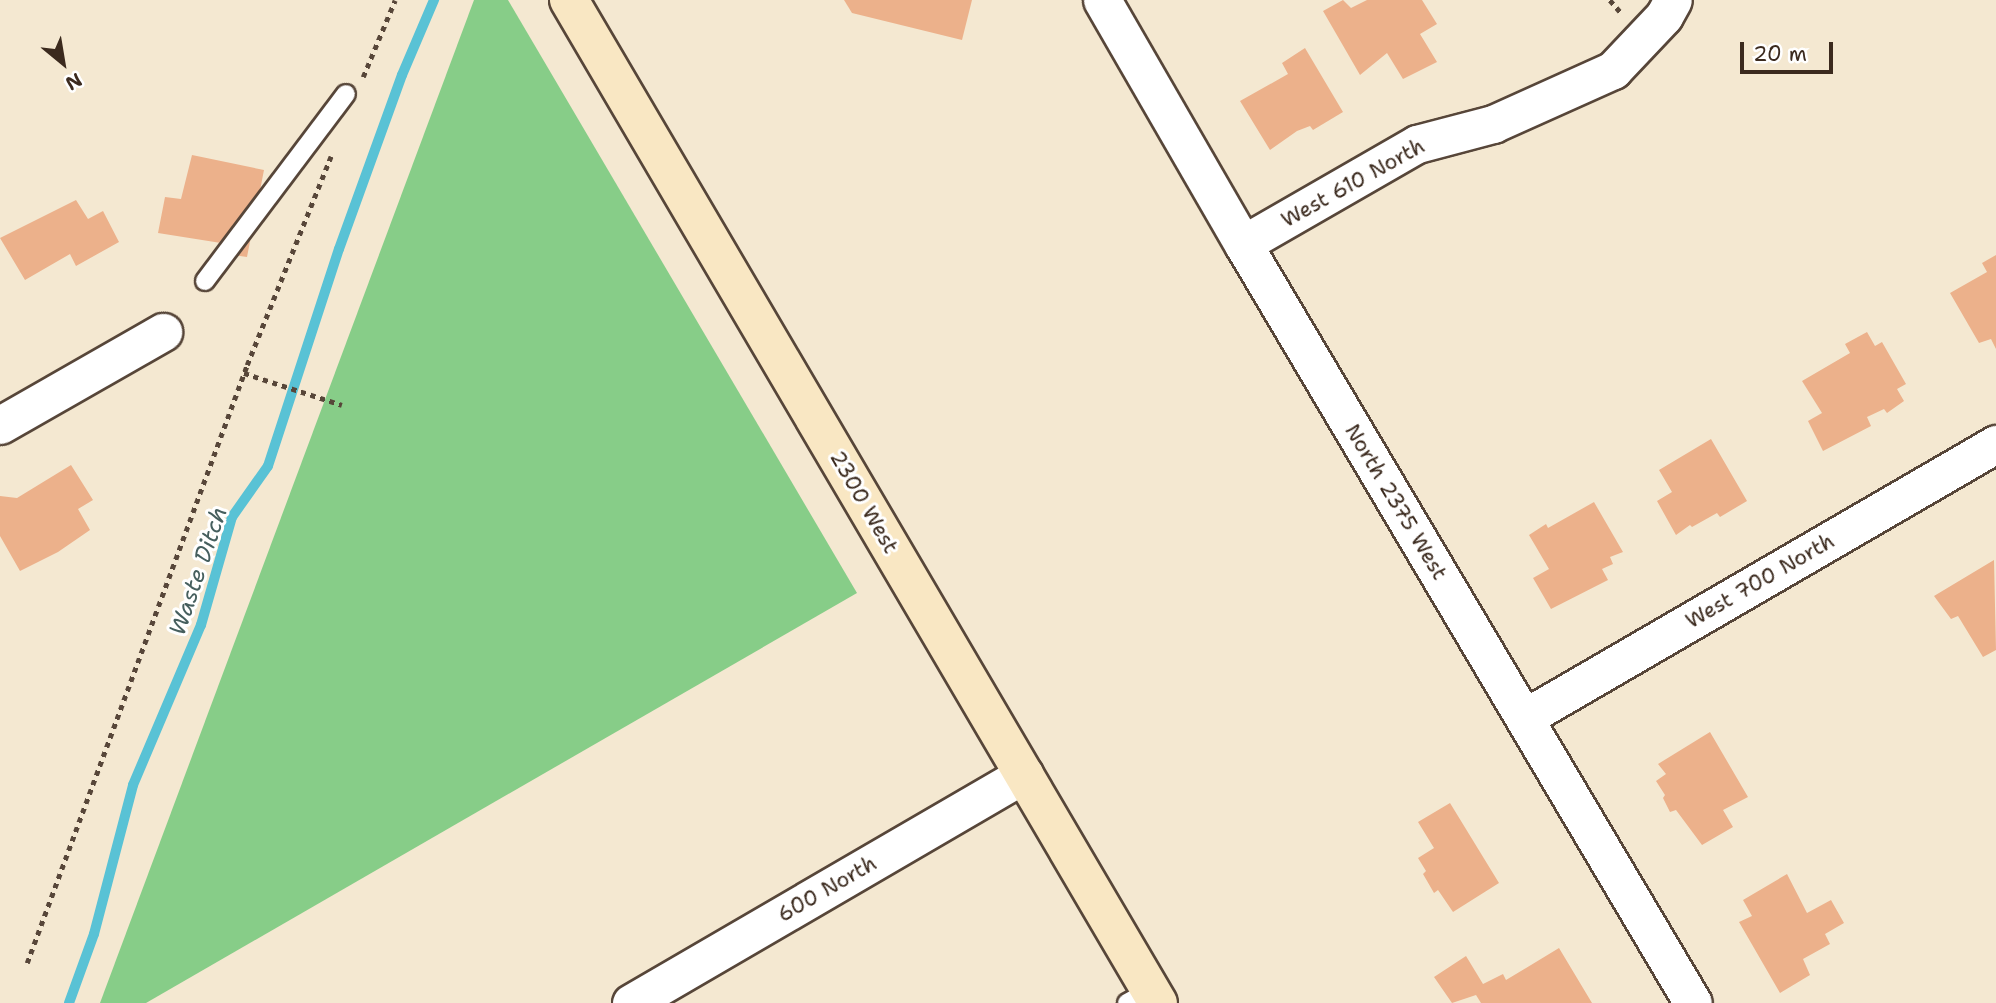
<!DOCTYPE html>
<html>
<head>
<meta charset="utf-8">
<style>
	body { margin:0 }
	#map { position:relative; width:1996px; height:1003px; overflow:hidden; background:#f4e8d1; font-family:"Shantell Sans",sans-serif }
	div>[style] { position:absolute }
	[style*='--x'] { left:calc(var(--x)*1px); top:calc(var(--y)*1px); width:calc(var(--w)*1px); rotate:calc(var(--a)*1deg) }
	.green>* { inset:0; background:#87cd88 }
	.stream>* { height:10px; margin:-5px; padding:0 5px; transform-origin:5px; border-radius:5px; background:#59c2d5 }
	.building>* { inset:0; background:#ecb18b }
	.path>* { height:4.5px; margin-top:-2.25px; transform-origin:0; background:repeating-linear-gradient(90deg,#574639 0 5px,transparent 0 10px) }
	.roads { filter:drop-shadow(2px 0 #574639) drop-shadow(-2px 0 #574639) drop-shadow(0 2px #574639) drop-shadow(0 -2px #574639) }
	.lane>* { height:18px; margin:-9px; padding:0 9px; transform-origin:9px; border-radius:9px; background:#fff }
	.street>* { height:37px; margin:-18.5px; padding:0 18.5px; transform-origin:18.5px; border-radius:18.5px; background:#fff }
	.secondary>* { height:38px; margin:-19px; padding:0 19px; transform-origin:19px; border-radius:19px; background:#f9e7c3 }
	span { translate:-50% -50%; white-space:nowrap; text-align:center; line-height:1.15; -webkit-text-stroke:6px #fff; paint-order:stroke }
	.street-label { font-size:21px; color:#3b2a1e }
	.water-label { font-size:23px; color:#465f5e; font-style:italic }
	.north { position:absolute; left:28px; top:28px; width:70px; height:70px; -webkit-text-stroke:5px #fff; paint-order:stroke; rotate:150deg; font-size:19px; font-weight:700; line-height:28px; text-align:center; color:#3b2a1e }
	.north::after { content:''; display:block; margin:auto; width:24px; height:32px; background:#3b2a1e; clip-path:polygon(50% 0,100% 100%,50% 72%,0 100%) }
	.scale { position:absolute; left:1740px; top:42px; width:93px; height:32px; box-sizing:border-box; border:4px solid #3b2a1e; border-top:0; padding-left:9px; font-size:21px; line-height:24px; white-space:nowrap; color:#3b2a1e; -webkit-text-stroke:5px #fff; paint-order:stroke }
</style>
</head>
<body>
<div id="map">
	<div class="green">
		<i style="clip-path:polygon(474px 0,508px 0,857px 593px,146px 1003px,100px 1003px)"></i>
	</div>
	<div class="stream">
		<i style="--x:69;--y:1003;--w:73;--a:-70.1"></i>
		<i style="--x:94;--y:934;--w:154;--a:-75.3"></i>
		<i style="--x:133;--y:785;--w:174;--a:-67"></i>
		<i style="--x:201;--y:625;--w:112;--a:-74"></i>
		<i style="--x:232;--y:517;--w:62;--a:-54.8"></i>
		<i style="--x:268;--y:466;--w:228;--a:-71.9"></i>
		<i style="--x:339;--y:249;--w:185;--a:-70.1"></i>
		<i style="--x:402;--y:75;--w:82;--a:-66.9"></i>
	</div>
	<div class="building">
		<i style="clip-path:polygon(844px 0,972px 0,962px 40px,852px 13px)"></i>
		<i style="clip-path:polygon(1343px 0,1351px 8px,1367px 0,1422px 0,1437px 24px,1420px 34px,1437px 62px,1403px 79px,1387px 53px,1360px 75px,1323px 11px)"></i>
		<i style="clip-path:polygon(1305px 48px,1343px 112px,1313px 130px,1310px 126px,1297px 131px,1270px 150px,1240px 101px,1288px 74px,1282px 63px)"></i>
		<i style="clip-path:polygon(192px 155px,264px 170px,247px 257px,219px 253px,221px 243px,158px 233px,165px 197px,181px 199px)"></i>
		<i style="clip-path:polygon(76px 200px,88px 219px,103px 211px,119px 242px,76px 266px,70px 254px,25px 280px,0 238px)"></i>
		<i style="clip-path:polygon(1996px 255px,1996px 349px,1991px 339px,1979px 343px,1950px 293px,1987px 272px,1982px 263px)"></i>
		<i style="clip-path:polygon(1867px 332px,1875px 346px,1882px 342px,1906px 384px,1897px 389px,1904px 401px,1887px 413px,1884px 409px,1867px 417px,1871px 426px,1823px 451px,1808px 421px,1822px 413px,1802px 381px,1850px 353px,1845px 344px)"></i>
		<i style="clip-path:polygon(1711px 439px,1747px 501px,1720px 517px,1717px 513px,1692px 527px,1690px 525px,1676px 535px,1657px 501px,1672px 492px,1659px 470px)"></i>
		<i style="clip-path:polygon(71px 465px,93px 500px,78px 509px,90px 530px,58px 552px,20px 571px,0 536px,0 496px,17px 498px)"></i>
		<i style="clip-path:polygon(1594px 502px,1623px 552px,1610px 557px,1613px 564px,1602px 569px,1608px 580px,1551px 609px,1533px 578px,1549px 569px,1529px 535px,1546px 524px,1548px 528px)"></i>
		<i style="clip-path:polygon(1994px 560px,1996px 650px,1983px 657px,1958px 616px,1951px 619px,1934px 596px)"></i>
		<i style="clip-path:polygon(1710px 732px,1748px 797px,1723px 810px,1733px 827px,1702px 845px,1676px 810px,1670px 812px,1663px 798px,1665px 795px,1656px 781px,1666px 774px,1658px 764px)"></i>
		<i style="clip-path:polygon(1450px 803px,1499px 883px,1453px 912px,1438px 890px,1434px 893px,1423px 874px,1426px 871px,1418px 858px,1434px 848px,1418px 822px)"></i>
		<i style="clip-path:polygon(1787px 874px,1807px 913px,1831px 900px,1844px 923px,1825px 934px,1830px 944px,1803px 959px,1810px 975px,1780px 993px,1739px 922px,1752px 916px,1743px 900px)"></i>
		<i style="clip-path:polygon(1559px 948px,1592px 1003px,1481px 1003px,1476px 995px,1452px 1003px,1434px 977px,1466px 956px,1483px 984px,1503px 974px,1506px 980px)"></i>
	</div>
	<div class="path">
		<i style="--x:1610;--y:0;--w:18;--a:49"></i>
		<i style="--x:363;--y:77;--w:83;--a:-67.4"></i>
		<i style="--x:244;--y:373;--w:103;--a:18.1"></i>
		<i style="--x:27;--y:963;--w:637;--a:-69.8"></i>
		<i style="--x:247;--y:365;--w:225;--a:-68.1"></i>
	</div>
	<div class="roads">
		<div class="lane">
			<i style="--x:205;--y:281;--w:234;--a:-53"></i>
			<i style="--x:1127;--y:1003;--w:26;--a:-29"></i>
		</div>
		<div class="street">
			<i style="--x:1102;--y:0;--w:282;--a:60"></i>
			<i style="--x:1243;--y:244;--w:882;--a:59.34"></i>
			<i style="--x:1243;--y:244;--w:201;--a:-29.9"></i>
			<i style="--x:1417;--y:144;--w:79;--a:-14.7"></i>
			<i style="--x:1493;--y:124;--w:132;--a:-24.2"></i>
			<i style="--x:1613;--y:70;--w:74;--a:-46.6"></i>
			<i style="--x:1664;--y:16;--w:18;--a:-61"></i>
			<i style="--x:0;--y:425;--w:188;--a:-29.7"></i>
			<i style="--x:1524;--y:718;--w:546;--a:-30.14"></i>
			<i style="--x:631;--y:1003;--w:455;--a:-30.2"></i>
		</div>
		<div class="secondary">
			<i style="--x:569;--y:0;--w:1163;--a:59.58"></i>
		</div>
	</div>
	<div class="street-label">
		<span style="left:1353px;top:183px;rotate:-29deg">West 610 North</span>
		<span style="left:864px;top:502px;rotate:60deg">2300 West</span>
		<span style="left:1396px;top:502px;rotate:59deg">North 2375 West</span>
		<span style="left:1760px;top:581px;rotate:-30deg">West 700 North</span>
		<span style="left:827px;top:889px;rotate:-30deg">600 North</span>
	</div>
	<div class="water-label">
		<span style="left:198px;top:571px;rotate:-71deg">Waste Ditch</span>
	</div>
	<div class="north">N</div>
	<div class="scale">20 m</div>
</div>
</body>
</html>
